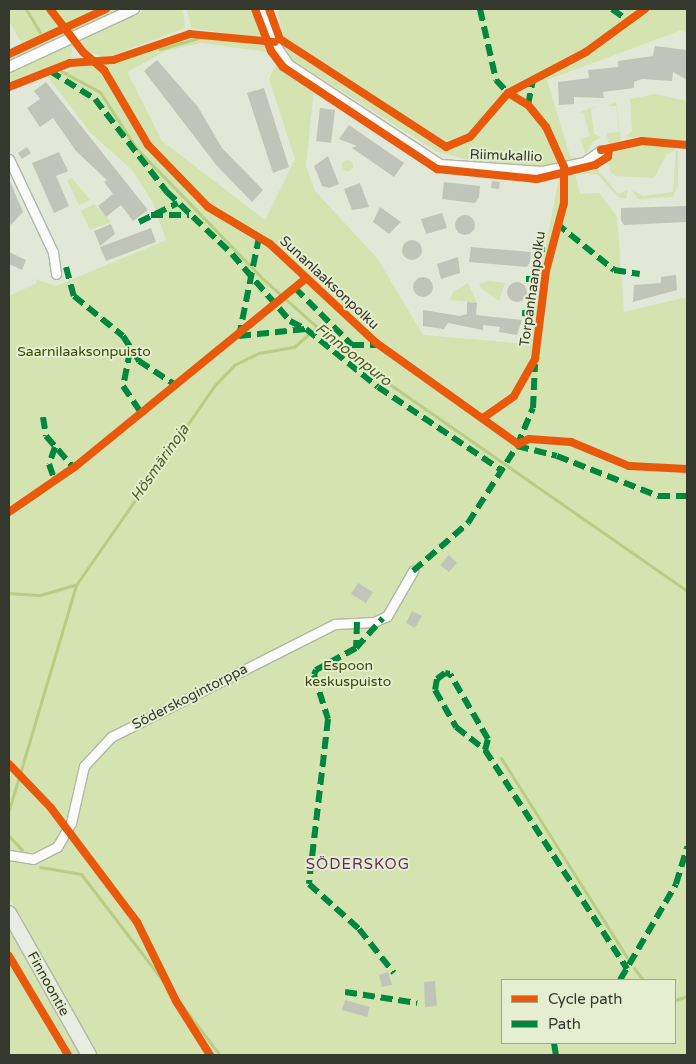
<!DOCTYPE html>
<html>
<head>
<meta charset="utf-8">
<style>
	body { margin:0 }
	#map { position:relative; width:696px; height:1064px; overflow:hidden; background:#e2e8d7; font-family:"Varela Round",sans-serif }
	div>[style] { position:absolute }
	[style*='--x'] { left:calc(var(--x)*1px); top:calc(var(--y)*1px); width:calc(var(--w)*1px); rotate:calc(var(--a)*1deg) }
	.green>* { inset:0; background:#d4e3af }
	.round { border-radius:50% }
	.stream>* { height:3px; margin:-1.5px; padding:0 1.5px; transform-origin:1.5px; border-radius:1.5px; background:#bacd86 }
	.building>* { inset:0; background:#c1c5b9 }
	.roads { filter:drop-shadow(1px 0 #b2b6aa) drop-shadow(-1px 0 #b2b6aa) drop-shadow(0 1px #b2b6aa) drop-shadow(0 -1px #b2b6aa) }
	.minor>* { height:9px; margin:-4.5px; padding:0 4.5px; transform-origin:4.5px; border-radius:4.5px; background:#fbfcf9 }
	.tertiary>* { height:10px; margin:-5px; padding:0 5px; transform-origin:5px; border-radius:5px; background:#fbfcf9 }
	.primary>* { height:14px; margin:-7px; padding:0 7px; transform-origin:7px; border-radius:7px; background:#e9ece0 }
	.quiet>* { height:6px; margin-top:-3px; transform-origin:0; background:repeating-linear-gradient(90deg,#00873e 0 12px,transparent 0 18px) }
	.cycleway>* { height:8px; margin:-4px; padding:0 4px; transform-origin:4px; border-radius:4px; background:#e8590c }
	span { translate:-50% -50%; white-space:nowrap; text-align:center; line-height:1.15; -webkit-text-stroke:4px #e5eed1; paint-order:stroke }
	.street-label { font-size:14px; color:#35392d }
	.park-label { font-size:14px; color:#3b4a00 }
	.water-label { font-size:15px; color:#4f5f1c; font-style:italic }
	.neighbourhood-label { font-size:15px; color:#5f2b5a; letter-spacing:1px }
	.frame { position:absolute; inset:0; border:10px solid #35392d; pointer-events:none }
	.legend { position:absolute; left:501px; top:979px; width:175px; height:65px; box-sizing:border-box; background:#e5eed1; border:1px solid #9fa68f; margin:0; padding:6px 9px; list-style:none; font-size:15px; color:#35392d }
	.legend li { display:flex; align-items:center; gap:10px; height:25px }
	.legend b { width:25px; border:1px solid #9fa68f }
</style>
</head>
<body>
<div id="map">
	<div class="green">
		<i style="clip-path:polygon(9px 9px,98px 9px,22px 44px,9px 21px)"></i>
		<i style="clip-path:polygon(110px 9px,120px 9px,9px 61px,9px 56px)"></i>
		<i style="clip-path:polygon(146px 9px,183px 9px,185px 28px,105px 58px,85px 51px,78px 42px)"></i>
		<i style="clip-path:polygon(187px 9px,253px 9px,265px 39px,191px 28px)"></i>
		<i style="clip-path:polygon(277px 9px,687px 9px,687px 34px,682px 30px,547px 80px,570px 156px,578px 158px,544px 167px,486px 164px,437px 152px,285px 55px,278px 44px,284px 37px)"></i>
		<i style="clip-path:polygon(evenodd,215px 35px,264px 46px,268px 52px,201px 43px,166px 51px,127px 72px,162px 141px,265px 220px,295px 159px,269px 79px,276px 64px,314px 89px,306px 166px,315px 191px,377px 258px,423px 335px,526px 344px,559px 178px,575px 175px,580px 194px,599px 193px,617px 216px,624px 312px,687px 297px,687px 1055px,98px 1055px,9px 897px,9px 296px,37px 283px,36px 279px,56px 286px,166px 240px,153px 203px,132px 170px,91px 133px,48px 77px,85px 65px,114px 63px,186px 36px,215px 35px,502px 980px,675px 980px,675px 1043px,502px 1043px,502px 980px)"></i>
		<i style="clip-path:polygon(73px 44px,71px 58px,9px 85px,9px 71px)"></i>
		<i style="clip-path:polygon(655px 94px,687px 101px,687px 141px,625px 137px,632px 131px,630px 99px)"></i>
		<i style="clip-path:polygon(616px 102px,621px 141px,609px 144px,606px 133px,619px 132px,616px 106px,606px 106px)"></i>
		<i style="clip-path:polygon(600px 105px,591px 109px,594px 134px,601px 137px,592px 142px,586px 155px,580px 139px,590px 136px,583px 112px,577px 113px)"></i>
		<i style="clip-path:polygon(642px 144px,673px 146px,678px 151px,678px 185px,673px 197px,638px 199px,632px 190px,643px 196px,673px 192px,676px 149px,667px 154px,654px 178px,615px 176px,610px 171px,609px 157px,617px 150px)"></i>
		<i class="round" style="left:341.5px;top:159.5px;width:11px;height:11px"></i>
		<i style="clip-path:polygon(595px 166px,618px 194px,628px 190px,626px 199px,618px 197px,598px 175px,582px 173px)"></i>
		<i style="clip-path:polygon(72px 178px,90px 200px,79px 205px,67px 180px)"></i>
		<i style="clip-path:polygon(94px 204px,111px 222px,90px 230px,81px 211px)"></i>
		<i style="clip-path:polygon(489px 281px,505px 283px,499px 301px,481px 288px,479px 284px)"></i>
		<i style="clip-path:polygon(468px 283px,477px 303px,450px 300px,453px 292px)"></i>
		<i style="clip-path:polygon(9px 930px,31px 970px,84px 1055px,71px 1055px,9px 952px)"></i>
		<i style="clip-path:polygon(9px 963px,63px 1055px,9px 1055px)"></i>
	</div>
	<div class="stream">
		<i style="--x:26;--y:9;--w:27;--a:59"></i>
		<i style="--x:160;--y:49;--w:51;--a:-15.9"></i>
		<i style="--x:61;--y:71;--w:44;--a:28.3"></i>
		<i style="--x:100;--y:92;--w:67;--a:57.3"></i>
		<i style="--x:136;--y:148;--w:182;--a:45.9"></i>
		<i style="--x:263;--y:279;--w:72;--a:41.6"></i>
		<i style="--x:317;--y:327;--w:90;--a:38.3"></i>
		<i style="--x:388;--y:383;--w:364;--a:34.8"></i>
		<i style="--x:9;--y:593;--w:31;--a:4"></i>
		<i style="--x:40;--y:595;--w:37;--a:-16"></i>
		<i style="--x:76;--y:585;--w:244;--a:-55.2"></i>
		<i style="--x:215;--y:385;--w:28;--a:-46"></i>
		<i style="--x:234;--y:365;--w:28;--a:-26"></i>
		<i style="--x:259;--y:353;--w:36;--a:-10"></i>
		<i style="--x:294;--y:347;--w:30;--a:-41"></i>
		<i style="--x:501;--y:758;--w:236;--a:57.7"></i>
		<i style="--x:9;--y:810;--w:235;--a:-73.4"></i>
		<i style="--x:9;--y:836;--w:19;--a:47"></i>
		<i style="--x:40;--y:867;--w:42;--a:9.7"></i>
		<i style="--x:81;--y:874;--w:228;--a:52.5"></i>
		<i style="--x:634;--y:968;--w:15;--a:53"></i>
		<i style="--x:675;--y:1000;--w:13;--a:-18"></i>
	</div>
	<div class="building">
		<i style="clip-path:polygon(655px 46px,687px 50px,687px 80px,673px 72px,672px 81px,642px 79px,634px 82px,634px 88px,603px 92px,604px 98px,574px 97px,574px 104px,559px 105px,558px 82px,589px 78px,588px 70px,618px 67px,618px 61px,653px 56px)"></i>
		<i style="clip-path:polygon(157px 60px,198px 107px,222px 148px,263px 190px,252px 202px,217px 166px,144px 71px)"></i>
		<i style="clip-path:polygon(46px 82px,148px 210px,133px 221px,121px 205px,106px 217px,98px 206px,113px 194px,104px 182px,107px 180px,76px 151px,53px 118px,40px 127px,27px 108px,40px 99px,34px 91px)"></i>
		<i style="clip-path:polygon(264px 88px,289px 167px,273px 173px,247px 93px)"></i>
		<i style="clip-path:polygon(320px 108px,335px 110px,331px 143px,316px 141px)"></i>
		<i style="clip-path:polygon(349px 125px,404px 163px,394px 177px,352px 148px,357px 146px,339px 139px)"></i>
		<i style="clip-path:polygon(27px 147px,31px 153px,22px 159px,18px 153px)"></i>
		<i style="clip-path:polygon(59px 152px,68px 171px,56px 176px,69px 206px,54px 213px,32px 163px)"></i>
		<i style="clip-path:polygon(328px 156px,339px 184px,329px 188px,322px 186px,314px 166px)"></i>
		<i style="clip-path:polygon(9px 179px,23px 212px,11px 225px,9px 221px)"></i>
		<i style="clip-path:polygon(492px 181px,500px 182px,499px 189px,491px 188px)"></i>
		<i style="clip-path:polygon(444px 182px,480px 186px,479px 197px,475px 203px,442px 199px)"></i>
		<i style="clip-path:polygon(360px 183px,369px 207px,352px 210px,344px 189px)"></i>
		<i style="clip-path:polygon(687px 206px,687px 222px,624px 225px,621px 220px,621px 208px)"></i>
		<i style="clip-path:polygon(380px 207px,401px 222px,389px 234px,373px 222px)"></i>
		<i style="clip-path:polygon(442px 213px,447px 228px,426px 234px,421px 219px)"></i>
		<i class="round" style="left:455px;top:215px;width:20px;height:20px"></i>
		<i style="clip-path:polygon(111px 224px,115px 234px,100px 246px,94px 231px)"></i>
		<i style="clip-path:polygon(151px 228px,156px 242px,106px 261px,100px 247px)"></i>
		<i class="round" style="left:402px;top:240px;width:20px;height:20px"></i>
		<i style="clip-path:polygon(471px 247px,531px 252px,530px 262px,527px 267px,469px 262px)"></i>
		<i style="clip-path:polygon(9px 252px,26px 260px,22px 270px,9px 264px)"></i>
		<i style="clip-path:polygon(458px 257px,460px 273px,441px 279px,437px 264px)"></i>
		<i style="clip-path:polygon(676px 275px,677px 290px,633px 302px,634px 285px,661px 283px,661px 277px)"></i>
		<i class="round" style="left:413px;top:277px;width:20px;height:20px"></i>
		<i class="round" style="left:507px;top:282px;width:20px;height:20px"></i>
		<i style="clip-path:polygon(467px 302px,477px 303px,476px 315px,522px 320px,517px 335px,499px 332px,500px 327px,483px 325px,483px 330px,448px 323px,444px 329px,423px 326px,423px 310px,460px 316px,467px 314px)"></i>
		<i style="clip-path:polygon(449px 555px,457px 563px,449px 572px,440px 565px)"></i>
		<i style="clip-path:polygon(358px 583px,373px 592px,366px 603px,351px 594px)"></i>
		<i style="clip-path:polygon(412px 611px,422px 616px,415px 628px,406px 623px)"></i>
		<i style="clip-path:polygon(388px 972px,392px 985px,382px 987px,379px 975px)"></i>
		<i style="clip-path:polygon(435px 981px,437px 1006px,425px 1007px,424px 982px)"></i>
		<i style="clip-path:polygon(345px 1000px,370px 1007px,367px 1017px,342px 1010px)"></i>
	</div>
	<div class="roads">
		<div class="minor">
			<i style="--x:262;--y:9;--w:36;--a:71"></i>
			<i style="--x:274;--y:43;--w:25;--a:56"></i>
			<i style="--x:288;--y:64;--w:182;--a:33.3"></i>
			<i style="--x:440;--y:164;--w:102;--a:3.9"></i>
			<i style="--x:542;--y:171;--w:43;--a:-12.1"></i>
			<i style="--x:584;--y:162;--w:21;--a:-35"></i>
			<i style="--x:9;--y:159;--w:103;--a:64.7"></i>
			<i style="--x:53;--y:252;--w:22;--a:82"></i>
			<i style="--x:9;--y:855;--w:24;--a:9"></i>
			<i style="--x:33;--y:859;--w:27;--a:-27"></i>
			<i style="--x:57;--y:847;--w:28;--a:-60"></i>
			<i style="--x:71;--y:823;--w:58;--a:-77.2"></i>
			<i style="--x:84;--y:766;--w:40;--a:-47"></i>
			<i style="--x:111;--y:737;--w:251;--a:-26.8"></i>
			<i style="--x:335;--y:624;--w:39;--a:-3"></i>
			<i style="--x:374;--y:622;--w:14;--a:-25"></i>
			<i style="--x:387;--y:616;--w:52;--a:-60"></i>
		</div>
		<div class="tertiary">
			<i style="--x:9;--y:67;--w:138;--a:-24.9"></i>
		</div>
		<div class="primary">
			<i style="--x:9;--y:913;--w:163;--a:60.6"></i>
		</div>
	</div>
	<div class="quiet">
		<i style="--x:480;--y:9;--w:73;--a:77.3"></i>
		<i style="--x:496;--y:80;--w:18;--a:47"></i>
		<i style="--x:612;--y:9;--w:22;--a:36"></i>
		<i style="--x:50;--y:71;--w:53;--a:31.9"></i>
		<i style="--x:95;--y:99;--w:118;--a:52.3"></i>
		<i style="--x:167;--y:192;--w:90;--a:43.6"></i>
		<i style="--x:232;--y:254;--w:89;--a:49.1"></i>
		<i style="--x:290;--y:321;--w:18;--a:27"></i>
		<i style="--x:528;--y:105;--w:26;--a:-79"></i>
		<i style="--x:151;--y:215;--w:38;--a:0"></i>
		<i style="--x:139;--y:222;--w:43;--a:-26"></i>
		<i style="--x:556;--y:223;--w:75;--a:39"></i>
		<i style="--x:614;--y:270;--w:26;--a:9"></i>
		<i style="--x:259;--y:237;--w:101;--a:101.4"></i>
		<i style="--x:239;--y:336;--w:67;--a:-6"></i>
		<i style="--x:306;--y:329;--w:92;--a:38.9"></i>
		<i style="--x:378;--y:387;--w:148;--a:34"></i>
		<i style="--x:533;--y:248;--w:17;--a:3"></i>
		<i style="--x:66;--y:267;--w:30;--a:75"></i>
		<i style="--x:74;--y:296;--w:63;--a:39.2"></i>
		<i style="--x:123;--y:336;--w:30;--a:57"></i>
		<i style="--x:139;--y:361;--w:45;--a:33.3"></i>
		<i style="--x:526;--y:279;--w:19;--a:0"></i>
		<i style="--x:295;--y:288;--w:81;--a:45"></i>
		<i style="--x:352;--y:345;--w:27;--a:0"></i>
		<i style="--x:522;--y:313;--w:20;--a:3"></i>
		<i style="--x:130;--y:351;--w:36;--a:101"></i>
		<i style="--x:123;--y:386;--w:34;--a:56"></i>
		<i style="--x:43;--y:417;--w:19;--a:81"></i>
		<i style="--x:46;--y:436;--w:43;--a:48.8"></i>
		<i style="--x:517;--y:446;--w:41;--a:14"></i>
		<i style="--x:557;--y:456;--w:109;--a:21.6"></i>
		<i style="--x:658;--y:496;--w:29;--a:0"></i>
		<i style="--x:55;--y:447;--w:18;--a:109"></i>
		<i style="--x:49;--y:464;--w:18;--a:71"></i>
		<i style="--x:413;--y:571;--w:73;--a:-41.1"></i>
		<i style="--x:468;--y:523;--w:91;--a:-57.5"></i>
		<i style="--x:517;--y:446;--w:41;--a:-67.2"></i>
		<i style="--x:533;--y:408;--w:44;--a:-87.4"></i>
		<i style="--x:357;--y:622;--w:26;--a:92"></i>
		<i style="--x:356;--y:648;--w:46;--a:151.2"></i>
		<i style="--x:316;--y:670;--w:5;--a:112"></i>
		<i style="--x:314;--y:675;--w:46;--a:72.3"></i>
		<i style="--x:328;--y:719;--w:166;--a:96.6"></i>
		<i style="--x:309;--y:884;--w:67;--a:42"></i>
		<i style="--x:359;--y:929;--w:56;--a:51.5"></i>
		<i style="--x:356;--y:648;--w:40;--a:-48"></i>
		<i style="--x:485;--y:750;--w:11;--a:-75"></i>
		<i style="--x:488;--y:739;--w:75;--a:-120.3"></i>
		<i style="--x:450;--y:674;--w:5;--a:-169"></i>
		<i style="--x:445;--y:673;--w:10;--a:143"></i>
		<i style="--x:437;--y:679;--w:11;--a:100"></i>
		<i style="--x:435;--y:690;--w:43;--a:60.4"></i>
		<i style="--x:456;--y:727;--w:37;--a:38"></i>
		<i style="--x:485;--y:750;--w:261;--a:57"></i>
		<i style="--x:620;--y:980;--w:111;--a:-59.7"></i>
		<i style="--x:676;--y:884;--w:39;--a:-73"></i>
		<i style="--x:345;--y:992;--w:73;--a:8.7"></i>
		<i style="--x:554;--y:1043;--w:12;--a:81"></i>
	</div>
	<div class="cycleway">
		<i style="--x:50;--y:9;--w:54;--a:52.5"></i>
		<i style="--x:83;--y:52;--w:28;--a:41"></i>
		<i style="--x:104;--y:70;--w:87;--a:59.6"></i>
		<i style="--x:148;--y:145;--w:86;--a:45.9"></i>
		<i style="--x:208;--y:207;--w:72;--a:30.8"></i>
		<i style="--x:270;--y:244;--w:144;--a:43"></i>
		<i style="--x:375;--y:342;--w:176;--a:35.5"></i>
		<i style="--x:518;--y:444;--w:12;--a:-24"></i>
		<i style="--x:529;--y:439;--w:42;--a:4.1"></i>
		<i style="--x:571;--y:442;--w:63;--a:22.5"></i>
		<i style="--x:629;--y:466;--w:58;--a:3"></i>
		<i style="--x:255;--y:9;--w:45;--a:69.1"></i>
		<i style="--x:271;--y:51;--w:20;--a:53"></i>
		<i style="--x:283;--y:67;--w:185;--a:33.5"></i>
		<i style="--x:437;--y:169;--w:100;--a:5.7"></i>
		<i style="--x:537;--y:179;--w:60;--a:-13.6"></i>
		<i style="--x:595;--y:165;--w:15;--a:-32"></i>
		<i style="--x:608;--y:157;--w:7;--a:-82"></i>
		<i style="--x:269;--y:9;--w:32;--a:70"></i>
		<i style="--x:280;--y:39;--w:198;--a:33"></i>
		<i style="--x:446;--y:147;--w:26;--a:-23"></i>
		<i style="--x:470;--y:137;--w:58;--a:-49.2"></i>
		<i style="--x:508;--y:93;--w:88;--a:-27.7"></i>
		<i style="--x:586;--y:52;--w:73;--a:-36.1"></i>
		<i style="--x:9;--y:54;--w:107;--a:-24.9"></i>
		<i style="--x:9;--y:87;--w:66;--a:-21.5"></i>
		<i style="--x:70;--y:63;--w:43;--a:-4"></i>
		<i style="--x:113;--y:60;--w:81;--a:-18.7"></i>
		<i style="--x:190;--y:34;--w:85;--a:5.4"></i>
		<i style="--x:601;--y:150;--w:42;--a:-12.4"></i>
		<i style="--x:642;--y:141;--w:45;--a:5.1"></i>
		<i style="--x:483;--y:418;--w:38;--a:-35"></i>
		<i style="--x:514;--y:396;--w:43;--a:-60.4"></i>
		<i style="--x:535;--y:359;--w:89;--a:-82.9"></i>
		<i style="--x:546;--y:271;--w:70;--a:-75.2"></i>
		<i style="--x:564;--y:203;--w:36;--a:-90"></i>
		<i style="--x:564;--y:167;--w:44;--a:-114.2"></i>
		<i style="--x:546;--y:127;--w:28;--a:-129"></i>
		<i style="--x:528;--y:105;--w:23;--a:-149"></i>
		<i style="--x:9;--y:512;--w:81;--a:-34.5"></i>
		<i style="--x:76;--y:466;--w:296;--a:-39.2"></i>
		<i style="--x:9;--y:764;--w:61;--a:46.3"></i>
		<i style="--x:51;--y:808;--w:143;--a:53"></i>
		<i style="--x:137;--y:922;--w:88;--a:63.7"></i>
		<i style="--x:176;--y:1001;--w:64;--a:57.8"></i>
		<i style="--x:9;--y:956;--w:115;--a:59.2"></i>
	</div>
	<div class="street-label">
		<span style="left:506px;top:156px;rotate:2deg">Riimukallio</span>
		<span style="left:329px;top:283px;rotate:43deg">Sunanlaaksonpolku</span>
		<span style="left:533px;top:289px;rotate:-82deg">Torpanhaanpolku</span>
		<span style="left:190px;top:697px;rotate:-27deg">Söderskogintorppa</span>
		<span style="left:48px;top:984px;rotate:61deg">Finnoontie</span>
	</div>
	<div class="park-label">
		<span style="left:84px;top:352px">Saarnilaaksonpuisto</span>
		<span style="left:348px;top:674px">Espoon<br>keskuspuisto</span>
	</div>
	<div class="water-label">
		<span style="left:353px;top:355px;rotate:38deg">Finnoonpuro</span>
		<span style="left:160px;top:463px;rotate:-55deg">Hösmärinoja</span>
	</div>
	<div class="neighbourhood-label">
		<span style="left:358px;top:865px">SÖDERSKOG</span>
	</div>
	<div class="frame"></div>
	<ul class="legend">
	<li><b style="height:6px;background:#e8590c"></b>Cycle path</li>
	<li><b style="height:6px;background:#00873e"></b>Path</li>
	</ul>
</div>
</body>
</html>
